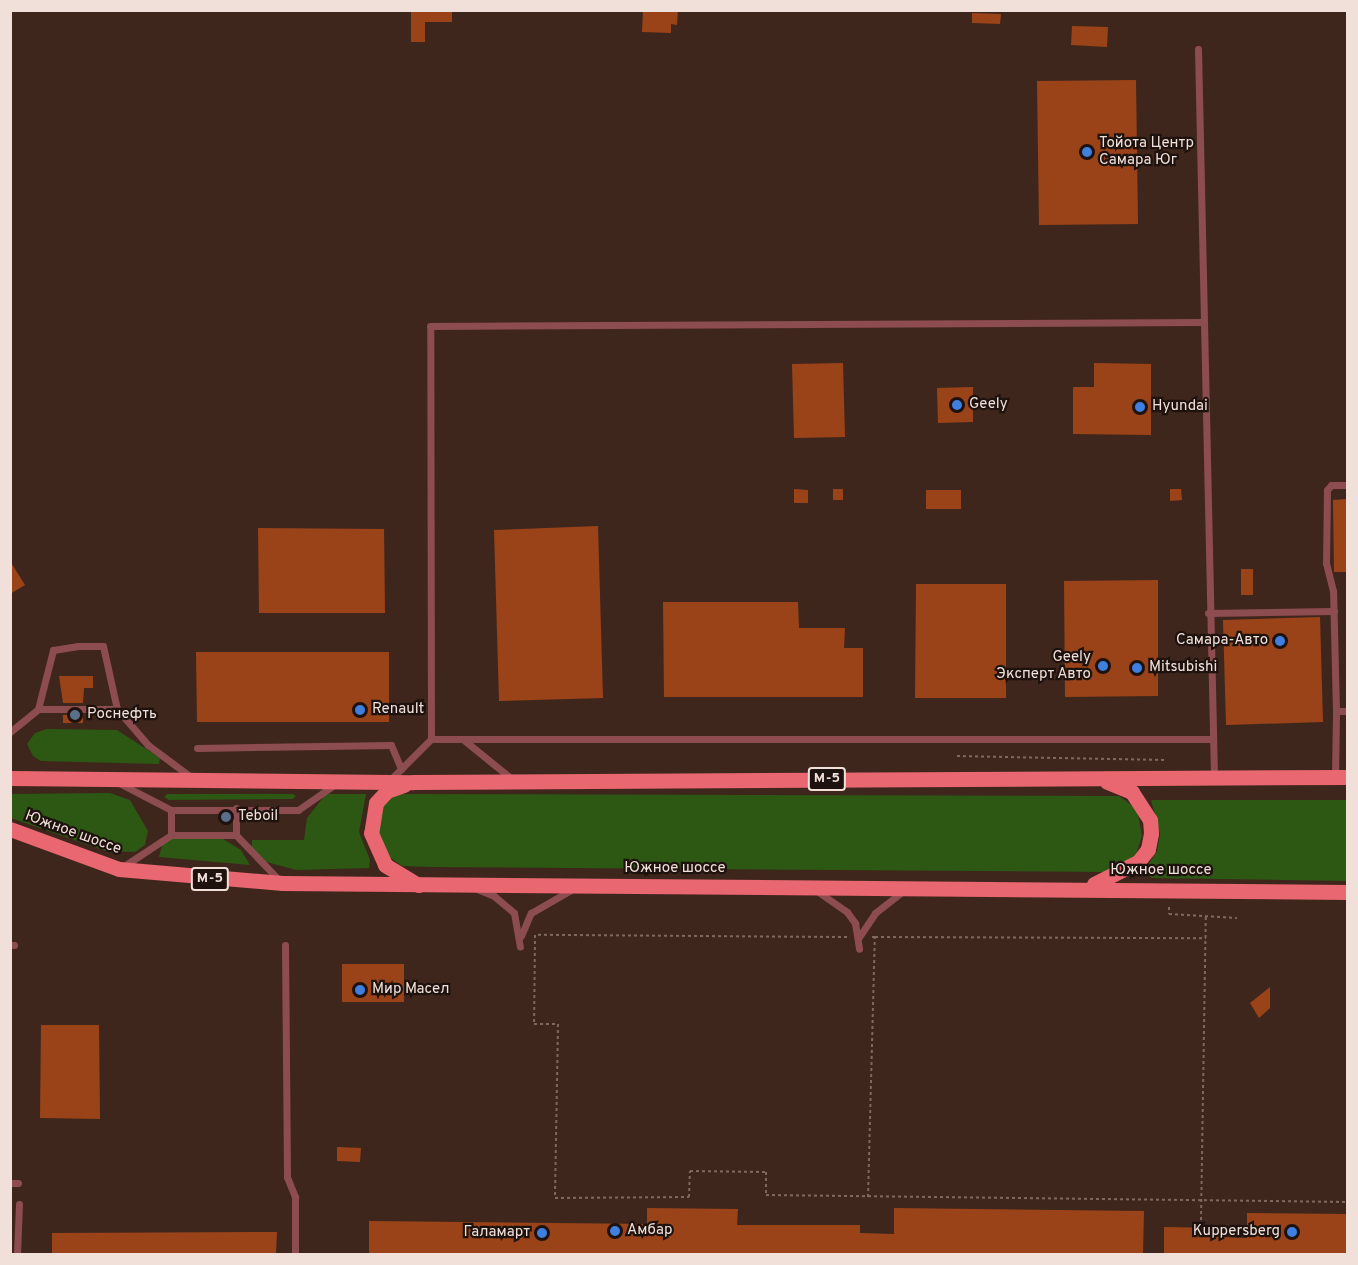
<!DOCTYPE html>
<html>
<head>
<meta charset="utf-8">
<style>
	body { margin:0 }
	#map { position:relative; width:1358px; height:1265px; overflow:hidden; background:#3f261c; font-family:Overpass,sans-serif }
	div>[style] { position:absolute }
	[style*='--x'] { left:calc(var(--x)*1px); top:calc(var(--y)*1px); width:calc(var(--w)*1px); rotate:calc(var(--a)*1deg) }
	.green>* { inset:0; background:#2c5813 }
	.building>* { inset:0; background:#9b4318 }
	.path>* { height:2px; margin-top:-1px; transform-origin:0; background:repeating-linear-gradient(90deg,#7e685f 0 3px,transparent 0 6px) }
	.lane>* { height:7px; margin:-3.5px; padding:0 3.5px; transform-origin:3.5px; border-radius:3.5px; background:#8d4d50 }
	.primary>* { height:15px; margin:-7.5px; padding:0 7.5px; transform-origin:7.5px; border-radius:7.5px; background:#e96770 }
	.dots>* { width:16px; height:16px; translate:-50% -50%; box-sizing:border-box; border:3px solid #1e120e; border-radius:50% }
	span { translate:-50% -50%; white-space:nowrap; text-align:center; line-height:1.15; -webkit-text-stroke:4.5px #1e120e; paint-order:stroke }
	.shield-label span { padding:2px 4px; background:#1e120e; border:2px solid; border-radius:4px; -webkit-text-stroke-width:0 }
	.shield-label { font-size:14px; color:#f1e0d9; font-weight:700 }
	.poi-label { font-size:15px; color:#f1e0d9 }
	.left { translate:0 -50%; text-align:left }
	.right { translate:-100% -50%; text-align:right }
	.street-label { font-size:15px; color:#f1e0d9 }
	.frame { position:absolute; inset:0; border:12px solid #f1e0d9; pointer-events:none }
</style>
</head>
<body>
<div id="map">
	<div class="green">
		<i style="clip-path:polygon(47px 729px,117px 730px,160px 758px,159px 764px,41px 761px,33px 756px,27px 744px,35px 733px)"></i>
		<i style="clip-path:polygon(110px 793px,130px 800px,148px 831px,145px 845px,135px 852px,106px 851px,11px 818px,11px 794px)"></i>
		<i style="clip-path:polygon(167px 794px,293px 794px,296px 796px,293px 799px,169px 800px,164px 797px)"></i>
		<i style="clip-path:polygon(326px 794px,366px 794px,359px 832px,370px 860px,369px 868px,296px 870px,263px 861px,252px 848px,252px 840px,304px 840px,307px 818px)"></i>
		<i style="clip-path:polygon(393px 794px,1119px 796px,1137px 809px,1142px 836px,1136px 854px,1120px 869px,1104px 872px,431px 867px,402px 866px,382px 852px,375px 817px,381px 803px)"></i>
		<i style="clip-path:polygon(1151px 800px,1347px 800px,1347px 881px,1151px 878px,1146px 868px,1157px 851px,1160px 834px)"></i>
		<i style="clip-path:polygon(170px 839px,223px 839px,241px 850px,250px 865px,159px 857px,163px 842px)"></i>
	</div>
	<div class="building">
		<i style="clip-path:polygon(411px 10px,452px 10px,452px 22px,425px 22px,425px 42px,411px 42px)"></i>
		<i style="clip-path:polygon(643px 10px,678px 10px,677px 25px,671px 24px,671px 33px,642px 32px)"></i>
		<i style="clip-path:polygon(972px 13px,1001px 14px,1000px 24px,972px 23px)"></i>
		<i style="clip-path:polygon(1072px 26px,1108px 27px,1107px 47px,1071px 45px)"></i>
		<i style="clip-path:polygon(1136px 80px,1138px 224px,1039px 225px,1037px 81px)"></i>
		<i style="clip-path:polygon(843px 363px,845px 437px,794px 438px,792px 364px)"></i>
		<i style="clip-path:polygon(1094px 363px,1151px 364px,1151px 435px,1073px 434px,1073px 387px,1094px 387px)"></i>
		<i style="clip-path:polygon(973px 387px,973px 422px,938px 423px,937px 388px)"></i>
		<i style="clip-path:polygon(794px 489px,808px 490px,808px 503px,794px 503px)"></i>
		<i style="clip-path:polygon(833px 489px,843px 489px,843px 500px,833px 500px)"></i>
		<i style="clip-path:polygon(1170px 489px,1181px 489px,1182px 500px,1170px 501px)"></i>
		<i style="clip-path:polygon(926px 490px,961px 490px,961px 509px,926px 509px)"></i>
		<i style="clip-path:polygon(1347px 499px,1347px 572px,1334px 572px,1333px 500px)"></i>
		<i style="clip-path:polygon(598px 526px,603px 698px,499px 701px,494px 530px)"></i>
		<i style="clip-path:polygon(258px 528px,384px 529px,385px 613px,259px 613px)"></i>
		<i style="clip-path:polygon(10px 561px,25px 585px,10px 594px)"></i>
		<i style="clip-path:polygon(1241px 569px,1253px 569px,1253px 595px,1241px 595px)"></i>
		<i style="clip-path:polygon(1158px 580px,1158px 696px,1065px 697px,1064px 581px)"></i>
		<i style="clip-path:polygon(916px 584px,1006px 584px,1006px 698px,915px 698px)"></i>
		<i style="clip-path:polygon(663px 602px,798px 602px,799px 628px,845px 628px,844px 648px,863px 648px,863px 697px,664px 697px)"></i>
		<i style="clip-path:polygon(1320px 617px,1323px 722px,1226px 725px,1223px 620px)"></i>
		<i style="clip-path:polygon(196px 652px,389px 652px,389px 722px,197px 722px)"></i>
		<i style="clip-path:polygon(59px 676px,93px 676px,93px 688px,84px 688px,83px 703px,63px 703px)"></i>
		<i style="clip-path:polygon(63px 715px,83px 715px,83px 723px,63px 723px)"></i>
		<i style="clip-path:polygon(342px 964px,404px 964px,404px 1002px,342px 1002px)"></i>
		<i style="clip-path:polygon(1270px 987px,1270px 1008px,1259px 1018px,1250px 1003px)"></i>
		<i style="clip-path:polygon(41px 1025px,99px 1025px,100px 1119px,40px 1118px)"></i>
		<i style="clip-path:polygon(337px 1147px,361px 1148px,360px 1162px,337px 1161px)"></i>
		<i style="clip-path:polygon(647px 1208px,738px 1209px,737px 1225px,860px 1225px,860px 1233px,894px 1234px,894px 1208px,1144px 1211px,1143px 1254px,369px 1254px,369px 1221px,647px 1224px)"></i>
		<i style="clip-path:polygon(1247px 1213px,1347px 1214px,1347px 1254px,1164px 1254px,1164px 1227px,1220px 1228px,1220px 1237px,1247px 1238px)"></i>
		<i style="clip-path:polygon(277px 1232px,276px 1254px,52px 1254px,52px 1233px)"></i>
	</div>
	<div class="path">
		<i style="--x:957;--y:756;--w:210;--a:1.1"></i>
		<i style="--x:1169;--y:907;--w:7;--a:90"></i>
		<i style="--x:1169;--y:914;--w:68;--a:3.4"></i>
		<i style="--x:847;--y:937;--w:312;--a:-179.6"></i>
		<i style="--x:535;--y:935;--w:89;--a:90.6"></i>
		<i style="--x:534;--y:1024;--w:24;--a:0"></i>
		<i style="--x:558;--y:1024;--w:174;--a:91"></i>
		<i style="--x:555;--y:1198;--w:134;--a:-0.4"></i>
		<i style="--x:689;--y:1197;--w:26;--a:-88"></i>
		<i style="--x:690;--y:1171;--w:76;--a:0.8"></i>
		<i style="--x:766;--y:1172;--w:23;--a:90"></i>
		<i style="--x:766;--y:1195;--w:582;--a:0.69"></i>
		<i style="--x:875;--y:937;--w:331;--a:0.2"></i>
		<i style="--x:868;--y:1197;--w:260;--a:-88.5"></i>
		<i style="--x:875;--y:937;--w:4;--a:180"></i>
		<i style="--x:1201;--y:1220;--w:304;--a:-89.1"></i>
	</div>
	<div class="lane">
		<i style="--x:1198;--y:49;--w:727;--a:88.74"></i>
		<i style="--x:1208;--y:613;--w:126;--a:-0.9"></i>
		<i style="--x:38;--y:709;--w:61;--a:-75.7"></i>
		<i style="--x:53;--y:650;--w:24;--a:-9"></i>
		<i style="--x:77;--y:646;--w:26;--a:0"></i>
		<i style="--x:103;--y:646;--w:65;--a:77.5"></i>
		<i style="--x:1336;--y:711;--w:120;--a:-91.4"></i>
		<i style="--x:1333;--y:591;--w:29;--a:-104"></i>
		<i style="--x:1326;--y:563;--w:73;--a:-89.2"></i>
		<i style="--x:1327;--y:490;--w:6;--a:-51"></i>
		<i style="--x:1331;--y:485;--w:17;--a:0"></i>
		<i style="--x:10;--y:732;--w:36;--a:-39"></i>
		<i style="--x:38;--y:709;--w:79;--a:0"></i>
		<i style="--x:117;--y:709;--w:48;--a:49.3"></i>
		<i style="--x:148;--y:745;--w:54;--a:36.7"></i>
		<i style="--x:431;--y:739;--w:781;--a:0"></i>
		<i style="--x:465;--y:741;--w:60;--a:39"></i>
		<i style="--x:197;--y:748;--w:194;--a:-0.9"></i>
		<i style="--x:391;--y:745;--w:26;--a:67"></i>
		<i style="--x:1335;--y:777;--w:66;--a:-89.1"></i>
		<i style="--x:1336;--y:711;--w:12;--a:0"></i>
		<i style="--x:390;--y:780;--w:58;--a:-45"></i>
		<i style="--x:431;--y:739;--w:413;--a:-90.1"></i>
		<i style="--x:430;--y:326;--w:772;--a:-0.3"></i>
		<i style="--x:119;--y:783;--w:59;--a:27.4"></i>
		<i style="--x:171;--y:810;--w:127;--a:0"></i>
		<i style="--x:298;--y:810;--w:44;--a:-34.8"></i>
		<i style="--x:236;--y:808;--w:27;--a:90"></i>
		<i style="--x:236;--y:835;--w:61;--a:46.3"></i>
		<i style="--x:171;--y:835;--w:25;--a:-90"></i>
		<i style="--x:124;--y:866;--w:56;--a:-33.4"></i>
		<i style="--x:171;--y:835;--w:65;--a:0"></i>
		<i style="--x:477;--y:889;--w:18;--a:22"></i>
		<i style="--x:494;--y:896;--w:26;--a:40"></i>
		<i style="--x:514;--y:913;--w:34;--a:80"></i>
		<i style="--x:817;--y:891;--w:37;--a:35"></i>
		<i style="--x:847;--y:912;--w:14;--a:54"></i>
		<i style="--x:855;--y:923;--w:26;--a:81"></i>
		<i style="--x:521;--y:936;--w:25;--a:-67"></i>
		<i style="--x:531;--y:913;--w:46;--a:-29.9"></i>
		<i style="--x:859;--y:937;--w:29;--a:-56"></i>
		<i style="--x:875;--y:913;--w:34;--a:-38"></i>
		<i style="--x:10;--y:945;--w:4;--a:0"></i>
		<i style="--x:285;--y:945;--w:232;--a:89.5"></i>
		<i style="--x:287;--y:1177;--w:22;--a:68"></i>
		<i style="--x:295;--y:1197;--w:57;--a:90"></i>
		<i style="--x:10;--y:1183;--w:8;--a:0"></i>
		<i style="--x:17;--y:1254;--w:50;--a:-87.7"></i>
	</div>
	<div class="primary">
		<i style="--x:10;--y:778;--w:404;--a:0.6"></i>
		<i style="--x:414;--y:782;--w:934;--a:-0.31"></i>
		<i style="--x:404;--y:785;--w:18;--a:161"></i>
		<i style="--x:387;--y:791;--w:16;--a:133"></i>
		<i style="--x:376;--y:803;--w:30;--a:99"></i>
		<i style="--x:371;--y:833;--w:35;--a:66"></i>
		<i style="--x:385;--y:865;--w:39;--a:31"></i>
		<i style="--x:10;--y:829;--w:116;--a:20.2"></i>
		<i style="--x:119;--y:869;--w:164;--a:4.9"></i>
		<i style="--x:282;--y:883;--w:1066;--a:0.48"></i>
		<i style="--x:1094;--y:884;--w:49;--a:-26.6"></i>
		<i style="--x:1138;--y:862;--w:16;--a:-52"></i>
		<i style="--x:1148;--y:849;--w:16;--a:-79"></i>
		<i style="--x:1151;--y:833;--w:13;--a:-94"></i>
		<i style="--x:1150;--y:820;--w:33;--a:-123"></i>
		<i style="--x:1132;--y:792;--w:27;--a:-158"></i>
	</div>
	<div class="dots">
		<i style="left:1087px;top:152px;background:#3f7fe0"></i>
		<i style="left:957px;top:405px;background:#3f7fe0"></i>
		<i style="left:1140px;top:407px;background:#3f7fe0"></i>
		<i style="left:1280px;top:641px;background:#3f7fe0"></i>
		<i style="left:1103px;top:666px;background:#3f7fe0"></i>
		<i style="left:1137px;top:668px;background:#3f7fe0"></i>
		<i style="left:360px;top:710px;background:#3f7fe0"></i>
		<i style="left:75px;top:715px;background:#5c6f8a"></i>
		<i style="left:226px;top:817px;background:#5c6f8a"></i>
		<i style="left:360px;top:990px;background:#3f7fe0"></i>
		<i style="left:615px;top:1231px;background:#3f7fe0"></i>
		<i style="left:1292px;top:1232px;background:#3f7fe0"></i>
		<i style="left:542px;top:1233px;background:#3f7fe0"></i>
	</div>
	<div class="shield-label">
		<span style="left:827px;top:779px">М-5</span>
		<span style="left:210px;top:879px">М-5</span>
	</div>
	<div class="poi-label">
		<span class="left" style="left:1099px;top:152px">Тойота Центр<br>Самара Юг</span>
		<span class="left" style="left:969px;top:405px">Geely</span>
		<span class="left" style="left:1152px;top:407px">Hyundai</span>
		<span class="right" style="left:1268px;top:641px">Самара-Авто</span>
		<span class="right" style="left:1091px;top:666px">Geely<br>Эксперт Авто</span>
		<span class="left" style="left:1149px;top:668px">Mitsubishi</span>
		<span class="left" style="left:372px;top:710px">Renault</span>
		<span class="left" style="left:87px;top:715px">Роснефть</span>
		<span class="left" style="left:238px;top:817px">Teboil</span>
		<span class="left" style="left:372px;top:990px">Мир Масел</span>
		<span class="left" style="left:627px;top:1231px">Амбар</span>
		<span class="right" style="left:1280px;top:1232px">Kuppersberg</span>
		<span class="right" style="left:530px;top:1233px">Галамарт</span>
	</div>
	<div class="street-label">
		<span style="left:73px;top:833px;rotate:20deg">Южное шоссе</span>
		<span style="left:675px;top:869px">Южное шоссе</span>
		<span style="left:1161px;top:871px">Южное шоссе</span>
	</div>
	<div class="frame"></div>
</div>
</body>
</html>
